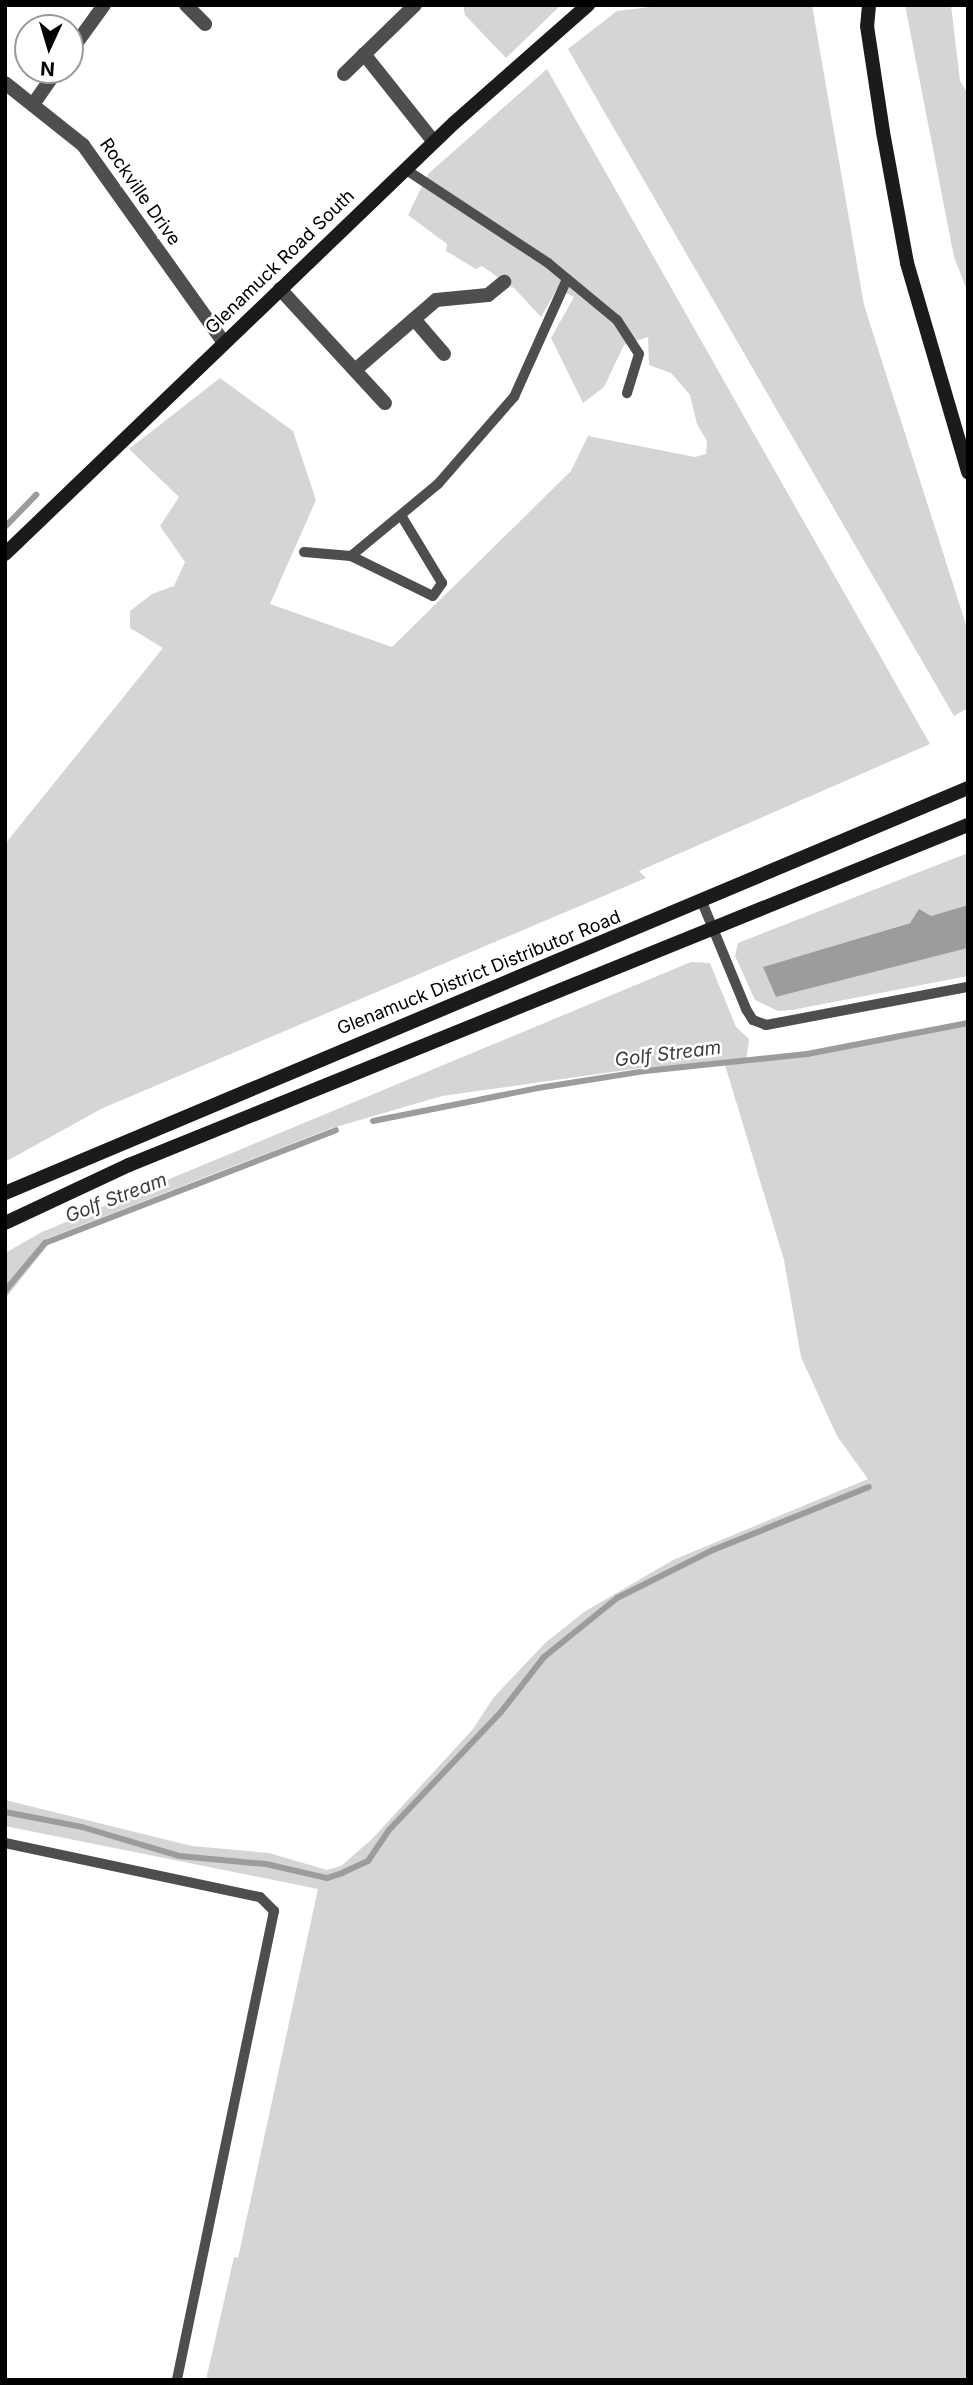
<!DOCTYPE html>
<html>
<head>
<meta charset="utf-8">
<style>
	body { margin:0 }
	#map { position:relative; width:973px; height:2385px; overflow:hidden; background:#fff; font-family:Inter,sans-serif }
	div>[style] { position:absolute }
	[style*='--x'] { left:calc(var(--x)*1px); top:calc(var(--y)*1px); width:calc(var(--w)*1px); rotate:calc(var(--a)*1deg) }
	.green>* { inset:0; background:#d5d5d5 }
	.water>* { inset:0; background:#9c9c9c }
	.stream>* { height:6px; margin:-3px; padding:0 3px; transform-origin:3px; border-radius:3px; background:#9c9c9c }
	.lane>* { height:10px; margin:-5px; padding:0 5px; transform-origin:5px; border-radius:5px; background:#4e4e4e }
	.street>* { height:14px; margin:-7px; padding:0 7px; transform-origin:7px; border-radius:7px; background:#4e4e4e }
	.secondary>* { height:14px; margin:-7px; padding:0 7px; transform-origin:7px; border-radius:7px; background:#1b1b1b }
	span { translate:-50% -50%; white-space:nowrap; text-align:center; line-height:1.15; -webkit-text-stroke:5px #fff; paint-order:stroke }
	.street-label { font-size:18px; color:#000 }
	.water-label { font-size:19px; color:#3d3d3d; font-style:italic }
	.frame { position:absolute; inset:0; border:7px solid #000; pointer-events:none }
	.north { position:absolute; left:14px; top:14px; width:70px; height:70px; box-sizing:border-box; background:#fff; border:2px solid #999; border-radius:50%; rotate:184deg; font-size:19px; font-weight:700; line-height:28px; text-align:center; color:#000 }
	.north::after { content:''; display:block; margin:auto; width:24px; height:32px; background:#000; clip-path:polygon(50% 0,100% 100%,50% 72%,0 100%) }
</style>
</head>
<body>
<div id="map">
	<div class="green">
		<i style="clip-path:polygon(463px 5px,561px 5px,506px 58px,465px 15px)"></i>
		<i style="clip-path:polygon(667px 5px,812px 5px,864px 305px,968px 631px,968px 708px,954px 716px,568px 49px,617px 11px)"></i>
		<i style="clip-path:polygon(905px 5px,951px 5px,960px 81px,968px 94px,968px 293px,954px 257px)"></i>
		<i style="clip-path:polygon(547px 69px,930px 744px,639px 871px,646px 878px,103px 1108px,5px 1162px,5px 844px,163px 648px,130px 628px,130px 611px,152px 594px,174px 586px,185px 562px,160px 526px,179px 497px,129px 449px,220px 378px,293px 431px,316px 500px,270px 604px,392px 647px,571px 471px,588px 436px,695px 457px,706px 454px,707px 441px,697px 424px,690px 395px,671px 373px,649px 365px,648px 337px,624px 345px,604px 387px,583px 403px,551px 338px,574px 297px,557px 289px,541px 317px,515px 289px,482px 266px,476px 269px,446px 251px,447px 244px,408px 215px,428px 174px)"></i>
		<i style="clip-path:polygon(968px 853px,968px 905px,764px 967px,776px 997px,968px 948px,968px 976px,792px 1010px,778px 1011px,755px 1000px,735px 956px,738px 943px)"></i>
		<i style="clip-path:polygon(691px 962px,710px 963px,736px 1027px,749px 1039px,746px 1061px,807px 1054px,968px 1023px,968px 2380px,206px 2380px,234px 2257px,238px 2258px,318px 1889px,5px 1826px,5px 1800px,192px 1846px,269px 1853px,327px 1870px,341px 1866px,372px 1839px,473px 1729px,494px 1697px,545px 1643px,584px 1612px,673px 1560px,868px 1479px,837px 1436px,801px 1357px,784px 1260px,725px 1065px,647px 1067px,442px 1096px,329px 1129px,46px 1239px,48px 1245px,5px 1299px,5px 1253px,42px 1232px)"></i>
	</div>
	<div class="water">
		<i style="clip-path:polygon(968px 905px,968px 948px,776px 997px,763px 967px,910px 923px,919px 909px,931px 916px)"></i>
	</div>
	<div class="stream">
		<i style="--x:5;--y:527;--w:45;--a:-45.9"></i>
		<i style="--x:373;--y:1121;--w:168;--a:-11.3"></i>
		<i style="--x:538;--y:1088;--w:108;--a:-9"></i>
		<i style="--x:645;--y:1071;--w:163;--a:-6"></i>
		<i style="--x:807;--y:1054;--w:164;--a:-10.9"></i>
		<i style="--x:5;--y:1291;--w:62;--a:-50.2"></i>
		<i style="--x:45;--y:1243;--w:312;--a:-21.2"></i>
		<i style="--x:5;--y:1812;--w:78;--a:11"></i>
		<i style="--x:82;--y:1827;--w:101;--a:16.6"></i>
		<i style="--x:179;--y:1856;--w:87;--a:5.3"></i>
		<i style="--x:266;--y:1864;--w:63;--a:12.9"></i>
		<i style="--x:327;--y:1878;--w:16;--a:-18"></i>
		<i style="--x:342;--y:1873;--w:29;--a:-25"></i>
		<i style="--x:368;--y:1861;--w:37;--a:-56"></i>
		<i style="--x:389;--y:1830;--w:163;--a:-46.5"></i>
		<i style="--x:501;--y:1712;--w:70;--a:-52"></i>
		<i style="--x:544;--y:1657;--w:94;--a:-38.9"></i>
		<i style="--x:617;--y:1598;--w:107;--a:-26.6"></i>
		<i style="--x:713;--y:1550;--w:168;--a:-22"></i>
	</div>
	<div class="lane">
		<i style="--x:405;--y:169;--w:171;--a:33.3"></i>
		<i style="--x:548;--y:263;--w:89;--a:39.6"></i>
		<i style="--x:617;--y:320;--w:40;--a:57.1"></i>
		<i style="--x:639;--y:354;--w:41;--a:107.1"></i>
		<i style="--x:304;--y:552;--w:47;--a:4.9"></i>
		<i style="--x:351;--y:556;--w:113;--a:-39.6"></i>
		<i style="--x:438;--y:484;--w:116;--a:-48.9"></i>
		<i style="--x:514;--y:397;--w:129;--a:-65.8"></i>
		<i style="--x:351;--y:556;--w:91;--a:26"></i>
		<i style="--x:433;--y:596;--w:16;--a:-55"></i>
		<i style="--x:442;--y:583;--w:77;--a:-121.2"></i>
		<i style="--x:702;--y:902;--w:116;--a:67.6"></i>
		<i style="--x:746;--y:1009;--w:13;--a:58"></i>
		<i style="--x:753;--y:1020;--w:14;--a:21"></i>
		<i style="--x:766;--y:1025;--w:206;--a:-10.7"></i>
		<i style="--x:5;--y:1843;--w:261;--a:12"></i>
		<i style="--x:260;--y:1897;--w:20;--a:45"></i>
		<i style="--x:274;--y:1911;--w:479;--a:101.7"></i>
	</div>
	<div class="street">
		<i style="--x:186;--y:5;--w:27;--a:45"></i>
		<i style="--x:70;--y:52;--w:58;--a:-54.1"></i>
		<i style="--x:364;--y:54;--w:112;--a:51.5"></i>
		<i style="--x:344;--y:74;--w:99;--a:-44.2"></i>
		<i style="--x:5;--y:83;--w:100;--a:38.5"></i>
		<i style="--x:83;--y:145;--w:243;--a:54.5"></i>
		<i style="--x:34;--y:103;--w:40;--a:-55.1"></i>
		<i style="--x:280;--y:289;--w:155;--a:47.4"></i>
		<i style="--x:414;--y:319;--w:46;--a:49.4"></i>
		<i style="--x:355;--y:370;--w:107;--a:-40.8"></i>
		<i style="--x:436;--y:300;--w:52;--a:-5.5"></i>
		<i style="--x:488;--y:295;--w:21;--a:-39"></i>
	</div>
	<div class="secondary">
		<i style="--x:869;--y:5;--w:21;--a:95"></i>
		<i style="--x:867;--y:26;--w:107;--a:81.4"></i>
		<i style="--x:883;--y:132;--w:133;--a:79.6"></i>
		<i style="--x:907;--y:263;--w:218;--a:73.7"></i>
		<i style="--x:5;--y:554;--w:622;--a:-43.83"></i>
		<i style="--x:454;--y:123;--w:179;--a:-41.4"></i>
		<i style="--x:5;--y:1193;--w:1045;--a:-22.81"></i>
		<i style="--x:5;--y:1223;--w:137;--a:-25.1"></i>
		<i style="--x:129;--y:1165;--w:905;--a:-22.06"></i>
	</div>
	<div class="street-label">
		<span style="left:140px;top:192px;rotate:55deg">Rockville Drive</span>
		<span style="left:280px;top:262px;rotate:-44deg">Glenamuck Road South</span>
		<span style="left:479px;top:973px;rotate:-22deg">Glenamuck District Distributor Road</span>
	</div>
	<div class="water-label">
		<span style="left:668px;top:1054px;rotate:-7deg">Golf Stream</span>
		<span style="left:116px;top:1198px;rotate:-21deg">Golf Stream</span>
	</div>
	<div class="frame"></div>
	<div class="north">N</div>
</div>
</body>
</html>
